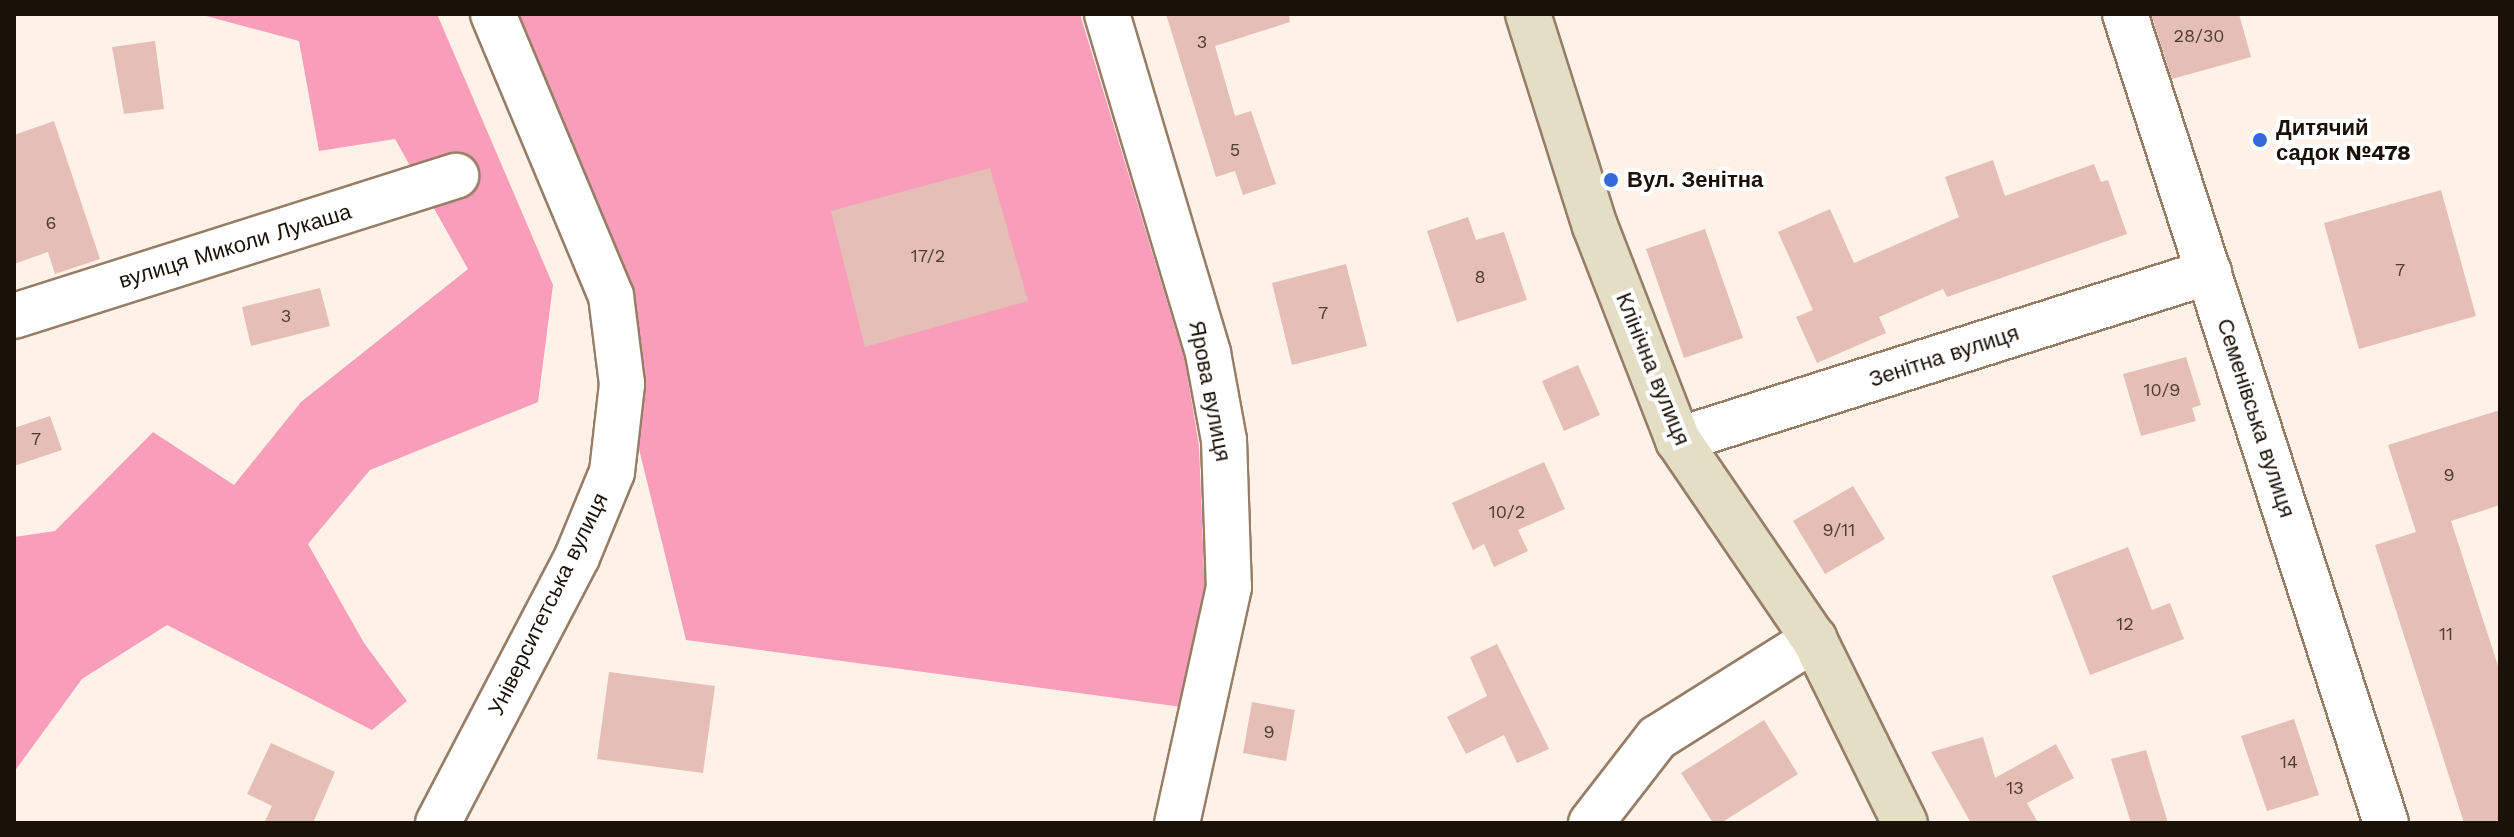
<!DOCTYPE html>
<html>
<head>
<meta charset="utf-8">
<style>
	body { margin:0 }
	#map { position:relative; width:2514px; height:837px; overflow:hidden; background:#fef2e8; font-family:"Work Sans",sans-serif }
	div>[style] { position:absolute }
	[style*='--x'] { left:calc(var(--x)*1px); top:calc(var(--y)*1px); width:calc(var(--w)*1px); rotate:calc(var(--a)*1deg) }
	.forest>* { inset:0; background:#f89eba }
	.building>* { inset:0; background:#e5beb6 }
	.roads { filter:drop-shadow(2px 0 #977d66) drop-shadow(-2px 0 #977d66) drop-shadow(0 2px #977d66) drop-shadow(0 -2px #977d66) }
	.street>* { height:44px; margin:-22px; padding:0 22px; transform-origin:22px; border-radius:22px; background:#fff }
	.secondary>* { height:44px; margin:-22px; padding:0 22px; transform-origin:22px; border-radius:22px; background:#e3dec4 }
	.dots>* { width:22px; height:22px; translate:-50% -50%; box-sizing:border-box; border:4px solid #fff; border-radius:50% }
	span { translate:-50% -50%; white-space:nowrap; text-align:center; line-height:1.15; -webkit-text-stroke:8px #fff; paint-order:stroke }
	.number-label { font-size:18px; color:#4d3c34 }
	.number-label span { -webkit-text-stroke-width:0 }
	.poi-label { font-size:22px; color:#1a1108; font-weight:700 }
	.left { translate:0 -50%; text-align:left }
	.street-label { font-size:22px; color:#1a1108 }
	.frame { position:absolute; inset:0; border:16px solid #1a1108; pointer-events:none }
</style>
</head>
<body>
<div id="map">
	<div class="forest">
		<i style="clip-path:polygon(199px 14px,437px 14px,553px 285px,538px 402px,370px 470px,308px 544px,364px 643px,407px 701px,372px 730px,167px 625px,82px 679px,14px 772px,14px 537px,55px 531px,153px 432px,234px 485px,301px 402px,468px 269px,395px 139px,319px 151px,299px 41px)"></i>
		<i style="clip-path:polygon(493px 14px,1080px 14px,1185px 361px,1199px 446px,1205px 595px,1182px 707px,686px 640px,623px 384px)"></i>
	</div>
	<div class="building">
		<i style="clip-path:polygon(1166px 14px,1289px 14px,1290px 22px,1215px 46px,1235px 116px,1251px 111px,1276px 184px,1243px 195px,1235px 171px,1216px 177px)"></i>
		<i style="clip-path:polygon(2151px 14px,2239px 14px,2251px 57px,2172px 79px)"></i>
		<i style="clip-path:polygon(155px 41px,164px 109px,124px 114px,112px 47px)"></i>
		<i style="clip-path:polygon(54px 121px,100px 259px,55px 274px,48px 252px,14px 264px,14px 135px)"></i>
		<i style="clip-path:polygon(1993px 160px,2005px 196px,2094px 164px,2101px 182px,2108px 180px,2127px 234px,1947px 297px,1943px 289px,1879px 317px,1886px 333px,1817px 363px,1796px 317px,1813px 310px,1778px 232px,1830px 209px,1854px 263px,1959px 217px,1945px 177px)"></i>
		<i style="clip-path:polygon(990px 168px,1028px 301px,865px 347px,831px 211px)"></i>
		<i style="clip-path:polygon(2441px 190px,2476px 316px,2359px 349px,2324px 223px)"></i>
		<i style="clip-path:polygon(1468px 217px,1476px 240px,1504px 232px,1527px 300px,1457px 322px,1427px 231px)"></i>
		<i style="clip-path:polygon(1705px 229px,1743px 338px,1684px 358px,1646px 249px)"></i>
		<i style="clip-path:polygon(1346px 264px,1367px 346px,1292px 365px,1272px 283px)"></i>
		<i style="clip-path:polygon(320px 288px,330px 326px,251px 346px,242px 307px)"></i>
		<i style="clip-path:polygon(2186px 357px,2201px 405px,2192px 408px,2196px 421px,2141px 436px,2123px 374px)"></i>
		<i style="clip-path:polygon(1578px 365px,1600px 415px,1564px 431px,1542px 381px)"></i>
		<i style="clip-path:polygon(2500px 410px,2500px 505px,2451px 521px,2500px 672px,2500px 823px,2464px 823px,2375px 545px,2416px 532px,2388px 445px)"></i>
		<i style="clip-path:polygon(50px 416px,62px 450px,14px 466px,14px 428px)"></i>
		<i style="clip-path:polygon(1544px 462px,1565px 509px,1518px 530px,1528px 551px,1494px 567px,1484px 544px,1473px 550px,1452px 503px)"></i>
		<i style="clip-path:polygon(1853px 486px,1885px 539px,1825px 574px,1793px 521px)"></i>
		<i style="clip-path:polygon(2128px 547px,2152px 610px,2170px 603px,2184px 639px,2090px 675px,2052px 576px)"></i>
		<i style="clip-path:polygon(1497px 644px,1549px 749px,1517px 763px,1504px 735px,1466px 754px,1447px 717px,1487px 696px,1470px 657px)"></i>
		<i style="clip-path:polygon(609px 672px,715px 686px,703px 773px,597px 759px)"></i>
		<i style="clip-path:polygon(1252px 702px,1295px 710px,1286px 761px,1243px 753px)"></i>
		<i style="clip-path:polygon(2294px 719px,2319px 795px,2267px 811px,2241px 736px)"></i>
		<i style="clip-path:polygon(1764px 720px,1798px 774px,1721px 823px,1713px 823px,1681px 773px)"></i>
		<i style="clip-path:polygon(1983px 737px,1995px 778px,2056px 744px,2074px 778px,2027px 803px,2038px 823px,1971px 823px,1931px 752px)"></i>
		<i style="clip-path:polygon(271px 743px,335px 772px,313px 823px,264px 823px,272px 806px,247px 794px)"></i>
		<i style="clip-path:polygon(2146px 750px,2168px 823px,2131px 823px,2111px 759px)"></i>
	</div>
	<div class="roads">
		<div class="street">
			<i style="--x:1107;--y:14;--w:354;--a:73.4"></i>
			<i style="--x:1208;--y:353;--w:88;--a:79.6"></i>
			<i style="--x:1224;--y:440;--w:147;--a:88.1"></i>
			<i style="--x:1229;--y:587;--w:242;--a:102.4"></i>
			<i style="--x:2125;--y:14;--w:850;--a:72.12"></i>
			<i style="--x:14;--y:316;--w:464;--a:-17.6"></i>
			<i style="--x:1678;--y:440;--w:557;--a:-17.56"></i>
			<i style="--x:438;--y:823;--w:300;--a:-62.4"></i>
			<i style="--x:577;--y:557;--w:92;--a:-67.6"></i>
			<i style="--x:612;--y:472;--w:89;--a:-83.5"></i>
			<i style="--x:622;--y:384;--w:89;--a:-97.1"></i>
			<i style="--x:611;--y:296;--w:306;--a:-112.7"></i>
			<i style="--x:1591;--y:823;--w:108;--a:-52.2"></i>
			<i style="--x:1657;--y:738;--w:186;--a:-32.2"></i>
		</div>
		<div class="secondary">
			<i style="--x:1528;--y:14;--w:222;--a:72.5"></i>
			<i style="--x:1595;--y:226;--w:230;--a:68.8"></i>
			<i style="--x:1678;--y:440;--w:241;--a:55.7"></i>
			<i style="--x:1814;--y:639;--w:205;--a:63.7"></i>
		</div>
	</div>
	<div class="dots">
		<i style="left:2260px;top:140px;background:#346bd9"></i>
		<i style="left:1611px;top:180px;background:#346bd9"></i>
	</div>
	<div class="number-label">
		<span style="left:2199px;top:36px">28/30</span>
		<span style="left:1202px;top:42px">3</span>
		<span style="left:1235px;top:150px">5</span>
		<span style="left:51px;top:223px">6</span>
		<span style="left:928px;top:256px">17/2</span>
		<span style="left:2400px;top:270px">7</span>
		<span style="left:1480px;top:277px">8</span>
		<span style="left:1323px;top:313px">7</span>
		<span style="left:286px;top:316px">3</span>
		<span style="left:2162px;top:390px">10/9</span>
		<span style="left:36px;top:439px">7</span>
		<span style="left:2449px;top:475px">9</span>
		<span style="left:1507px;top:512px">10/2</span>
		<span style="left:1839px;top:530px">9/11</span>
		<span style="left:2125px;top:624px">12</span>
		<span style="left:2446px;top:634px">11</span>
		<span style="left:1269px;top:732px">9</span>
		<span style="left:2289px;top:762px">14</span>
		<span style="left:2015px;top:788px">13</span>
	</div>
	<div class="poi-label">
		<span class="left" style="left:2276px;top:140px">Дитячий<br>садок №478</span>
		<span class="left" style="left:1627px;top:180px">Вул. Зенітна</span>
	</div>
	<div class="street-label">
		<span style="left:235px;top:246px;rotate:-17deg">вулиця Миколи Лукаша</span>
		<span style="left:1944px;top:356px;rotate:-18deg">Зенітна вулиця</span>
		<span style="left:1653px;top:369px;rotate:68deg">Клінічна вулиця</span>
		<span style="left:1210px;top:391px;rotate:79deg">Ярова вулиця</span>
		<span style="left:2256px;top:418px;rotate:72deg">Семенівська вулиця</span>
		<span style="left:548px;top:604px;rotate:-64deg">Університетська вулиця</span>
	</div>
	<div class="frame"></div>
</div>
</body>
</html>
